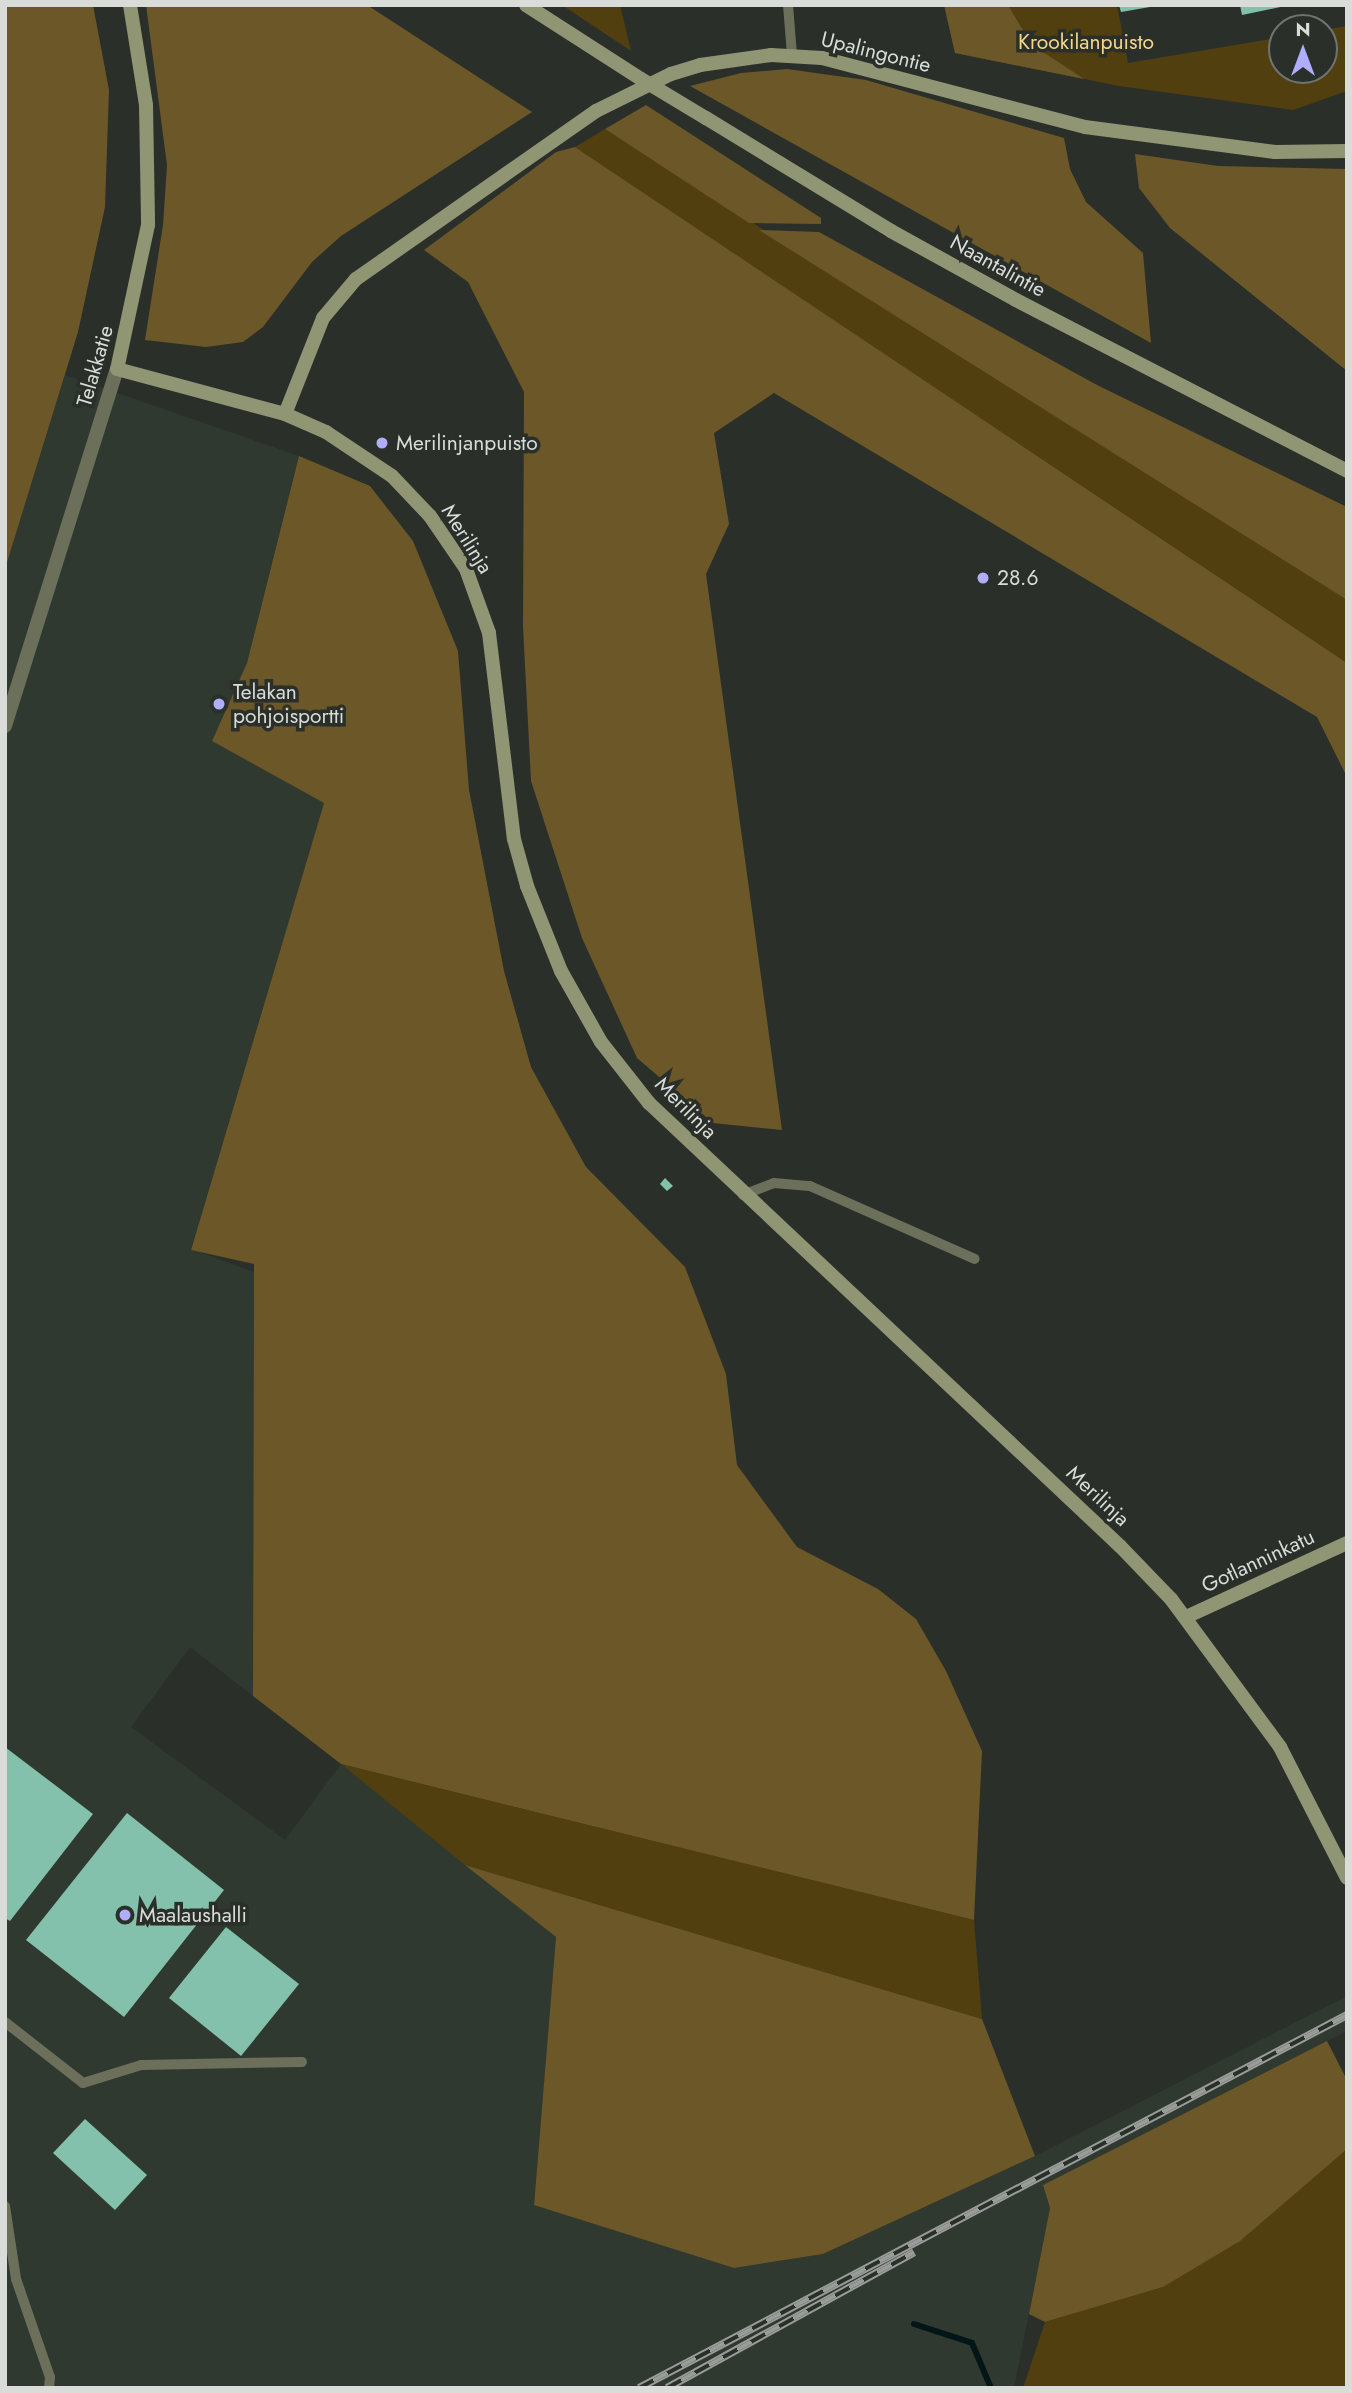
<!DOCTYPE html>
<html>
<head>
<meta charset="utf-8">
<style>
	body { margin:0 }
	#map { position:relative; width:1352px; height:2393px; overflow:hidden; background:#2a2f2a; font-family:Jost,sans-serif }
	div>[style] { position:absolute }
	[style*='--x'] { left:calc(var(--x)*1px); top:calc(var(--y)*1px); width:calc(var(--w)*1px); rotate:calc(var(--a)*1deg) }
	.built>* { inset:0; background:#303930 }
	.green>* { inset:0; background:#513f10 }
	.forest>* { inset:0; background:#6b5728 }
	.stream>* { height:6px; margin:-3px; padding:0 3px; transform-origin:3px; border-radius:3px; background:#021517 }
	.building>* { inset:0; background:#84c1ad }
	.lane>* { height:10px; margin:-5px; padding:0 5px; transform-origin:5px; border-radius:5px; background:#6c705b }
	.street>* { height:14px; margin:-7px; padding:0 7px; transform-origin:7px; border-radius:7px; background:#6c705b }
	.secondary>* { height:14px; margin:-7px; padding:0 7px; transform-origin:7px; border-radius:7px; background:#909574 }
	.rail>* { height:8px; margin-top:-4px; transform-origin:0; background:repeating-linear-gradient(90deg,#2a2f2a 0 16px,#999c99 0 32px); box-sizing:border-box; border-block:2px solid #999c99 }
	.secondary-bridge>* { height:14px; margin:-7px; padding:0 7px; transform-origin:7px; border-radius:7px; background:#909574 }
	.dots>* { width:19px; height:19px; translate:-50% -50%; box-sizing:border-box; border:4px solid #2a2f2a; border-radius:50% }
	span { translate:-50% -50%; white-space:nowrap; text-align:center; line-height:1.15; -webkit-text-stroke:7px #2a2f2a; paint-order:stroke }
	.park-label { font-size:21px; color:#f5d68b }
	.street-label { font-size:21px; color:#d9dcd9 }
	.poi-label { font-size:21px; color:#d9dcd9 }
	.left { translate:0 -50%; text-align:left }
	.frame { position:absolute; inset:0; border:7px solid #d9dcd9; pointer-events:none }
	.north { position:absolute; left:1268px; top:14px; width:70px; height:70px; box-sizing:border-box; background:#2a2f2a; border:2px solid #707470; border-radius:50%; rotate:0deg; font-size:19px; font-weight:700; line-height:28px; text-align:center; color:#d9dcd9 }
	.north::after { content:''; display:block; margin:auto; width:24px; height:32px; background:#b0adfa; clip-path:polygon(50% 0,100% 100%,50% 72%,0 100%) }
</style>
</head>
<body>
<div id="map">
	<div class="built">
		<i style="clip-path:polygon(65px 375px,299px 456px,247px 663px,212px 740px,324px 803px,191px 1249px,254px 1272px,253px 1696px,190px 1647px,131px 1727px,285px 1840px,341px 1764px,556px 1937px,534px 2204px,734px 2268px,823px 2254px,1035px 2156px,1347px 1996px,1347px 2031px,1043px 2185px,1050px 2208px,1014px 2388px,5px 2388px,5px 569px)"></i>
	</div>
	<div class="green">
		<i style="clip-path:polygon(562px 5px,620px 5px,631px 51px)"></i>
		<i style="clip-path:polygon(944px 5px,1117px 5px,1128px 63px,1282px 37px,1282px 70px,1324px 70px,1324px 30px,1347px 26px,1347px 91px,1293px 110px,1119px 86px,955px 53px)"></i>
		<i style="clip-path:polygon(605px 129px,1347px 600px,1347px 663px,575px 147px)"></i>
		<i style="clip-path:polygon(341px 1764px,974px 1920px,982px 2019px,465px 1865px)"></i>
		<i style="clip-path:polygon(1347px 2149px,1347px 2388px,1023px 2388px,1045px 2322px,1163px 2287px)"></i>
	</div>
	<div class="forest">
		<i style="clip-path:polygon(5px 5px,93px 5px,109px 90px,105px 207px,78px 332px,5px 569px)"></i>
		<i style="clip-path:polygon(146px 5px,367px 5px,532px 112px,341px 236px,312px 262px,263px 327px,243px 342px,206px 347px,145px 340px,163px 225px,167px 165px)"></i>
		<i style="clip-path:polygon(944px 5px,1008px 5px,1031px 44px,1084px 79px,955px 53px)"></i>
		<i style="clip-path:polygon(787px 69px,866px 80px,1064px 138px,1070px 169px,1086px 202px,1143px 253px,1151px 343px,690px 86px,741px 73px)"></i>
		<i style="clip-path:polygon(646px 105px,821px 218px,821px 224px,749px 223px,605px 129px)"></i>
		<i style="clip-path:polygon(575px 147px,1347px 663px,1347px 777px,1317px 717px,774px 393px,714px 433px,729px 524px,706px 574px,782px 1130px,713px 1123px,637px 1058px,582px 938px,531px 781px,523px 627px,524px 392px,468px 282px,424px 250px,556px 152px)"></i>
		<i style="clip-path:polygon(1135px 154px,1218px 166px,1347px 169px,1347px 371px,1170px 228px,1139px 188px)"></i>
		<i style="clip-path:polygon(759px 230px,819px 232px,1097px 385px,1347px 507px,1347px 600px)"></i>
		<i style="clip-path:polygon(299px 456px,370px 486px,413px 541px,458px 651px,469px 790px,504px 971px,531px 1067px,586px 1167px,685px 1267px,726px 1374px,737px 1465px,797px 1547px,878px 1589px,916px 1619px,946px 1671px,982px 1751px,974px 1920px,341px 1764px,253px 1696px,254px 1264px,191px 1250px,324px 803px,212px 741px,247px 663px)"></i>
		<i style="clip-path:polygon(465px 1865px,982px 2019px,1035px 2156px,823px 2254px,734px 2268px,534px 2205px,556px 1937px)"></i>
		<i style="clip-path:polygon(1327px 2041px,1347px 2080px,1347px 2149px,1240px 2241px,1163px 2287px,1045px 2322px,1029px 2314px,1050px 2208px,1043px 2185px)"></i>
	</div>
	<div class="stream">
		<i style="--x:914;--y:2324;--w:61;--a:18.1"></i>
		<i style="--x:972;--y:2343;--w:49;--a:67.1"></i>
	</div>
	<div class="building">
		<i style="clip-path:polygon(1119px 5px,1150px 5px,1150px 7px,1121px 12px)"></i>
		<i style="clip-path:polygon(1240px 5px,1285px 5px,1285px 6px,1242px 15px)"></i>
		<i style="clip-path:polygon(665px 1178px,673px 1186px,667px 1191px,660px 1184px)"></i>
		<i style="clip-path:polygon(5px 1747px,93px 1814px,10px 1921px,5px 1918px)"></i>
		<i style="clip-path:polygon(127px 1813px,224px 1890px,124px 2017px,26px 1940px)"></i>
		<i style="clip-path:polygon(226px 1927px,299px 1984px,241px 2056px,169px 1998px)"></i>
		<i style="clip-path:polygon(85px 2119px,147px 2175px,115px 2210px,53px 2153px)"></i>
	</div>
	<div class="lane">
		<i style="--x:788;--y:5;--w:50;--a:85.4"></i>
		<i style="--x:743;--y:1195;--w:33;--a:-21"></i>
		<i style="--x:774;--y:1183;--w:36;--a:5"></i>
		<i style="--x:810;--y:1186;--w:180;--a:23.9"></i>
		<i style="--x:5;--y:2022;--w:99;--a:38"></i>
		<i style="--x:83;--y:2083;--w:61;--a:-17.2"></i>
		<i style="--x:141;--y:2065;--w:161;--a:-1.1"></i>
		<i style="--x:5;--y:2206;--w:74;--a:81.4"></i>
		<i style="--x:16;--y:2279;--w:104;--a:70.9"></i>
		<i style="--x:50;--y:2377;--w:11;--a:95"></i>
	</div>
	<div class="street">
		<i style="--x:5;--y:726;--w:374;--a:-72.6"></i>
	</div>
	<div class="secondary">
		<i style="--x:130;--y:5;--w:101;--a:80.9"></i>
		<i style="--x:146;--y:105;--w:120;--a:89"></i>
		<i style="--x:148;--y:225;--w:147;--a:102.1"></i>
		<i style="--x:117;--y:369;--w:174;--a:15"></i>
		<i style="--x:285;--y:414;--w:45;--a:23.7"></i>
		<i style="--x:326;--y:432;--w:79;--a:33.7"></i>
		<i style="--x:392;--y:476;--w:55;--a:46.5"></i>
		<i style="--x:430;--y:516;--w:64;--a:55.8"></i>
		<i style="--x:466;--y:569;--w:68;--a:70.2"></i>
		<i style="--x:489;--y:633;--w:208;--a:83.1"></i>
		<i style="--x:514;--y:839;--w:49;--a:74.5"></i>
		<i style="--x:527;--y:886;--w:92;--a:68.2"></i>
		<i style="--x:561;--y:971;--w:81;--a:60.6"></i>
		<i style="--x:601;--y:1042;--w:78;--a:51.8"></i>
		<i style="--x:649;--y:1103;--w:647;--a:43.25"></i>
		<i style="--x:1120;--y:1546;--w:74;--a:46.1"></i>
		<i style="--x:1171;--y:1599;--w:184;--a:53.6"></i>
		<i style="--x:1280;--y:1747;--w:147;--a:62.9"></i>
		<i style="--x:526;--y:5;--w:137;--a:32.8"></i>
		<i style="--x:706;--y:118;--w:217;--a:31.4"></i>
		<i style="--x:891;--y:231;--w:143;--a:28.9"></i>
		<i style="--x:1016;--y:300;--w:373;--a:27.3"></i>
		<i style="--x:285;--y:414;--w:103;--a:-68.4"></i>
		<i style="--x:323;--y:318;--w:51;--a:-49.8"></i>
		<i style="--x:356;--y:279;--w:293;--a:-35"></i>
		<i style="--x:596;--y:111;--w:84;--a:-26.3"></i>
		<i style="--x:671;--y:74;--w:30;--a:-17"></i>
		<i style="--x:700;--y:65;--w:72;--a:-8"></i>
		<i style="--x:771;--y:55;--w:51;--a:3.4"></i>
		<i style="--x:822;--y:58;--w:272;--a:14.7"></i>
		<i style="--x:1085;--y:127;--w:192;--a:7.5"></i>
		<i style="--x:1275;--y:152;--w:72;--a:-0.8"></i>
		<i style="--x:1186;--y:1617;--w:177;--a:-24.7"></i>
	</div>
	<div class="rail">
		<i style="--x:639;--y:2388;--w:800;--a:-27.78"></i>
		<i style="--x:667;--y:2388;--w:282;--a:-28.8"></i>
	</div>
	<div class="secondary-bridge">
		<i style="--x:641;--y:79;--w:76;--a:31"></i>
	</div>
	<div class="dots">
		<i style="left:382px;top:443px;background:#b0adfa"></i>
		<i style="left:983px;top:578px;background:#b0adfa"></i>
		<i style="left:219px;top:704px;background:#b0adfa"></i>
		<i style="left:125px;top:1915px;background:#b0adfa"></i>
	</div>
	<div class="park-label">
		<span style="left:1086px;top:42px">Krookilanpuisto</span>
	</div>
	<div class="street-label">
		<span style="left:876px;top:52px;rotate:14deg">Upalingontie</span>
		<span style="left:998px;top:266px;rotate:29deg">Naantalintie</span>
		<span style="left:95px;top:366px;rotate:-74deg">Telakkatie</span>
		<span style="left:467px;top:539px;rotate:58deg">Merilinja</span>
		<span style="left:686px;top:1108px;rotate:45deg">Merilinja</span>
		<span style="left:1098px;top:1496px;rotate:43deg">Merilinja</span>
		<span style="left:1258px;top:1561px;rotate:-25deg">Gotlanninkatu</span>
	</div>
	<div class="poi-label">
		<span class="left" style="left:396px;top:443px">Merilinjanpuisto</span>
		<span class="left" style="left:997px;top:578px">28.6</span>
		<span class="left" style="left:233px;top:704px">Telakan<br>pohjoisportti</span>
		<span class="left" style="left:139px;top:1915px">Maalaushalli</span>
	</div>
	<div class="frame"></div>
	<div class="north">N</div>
</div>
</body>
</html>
